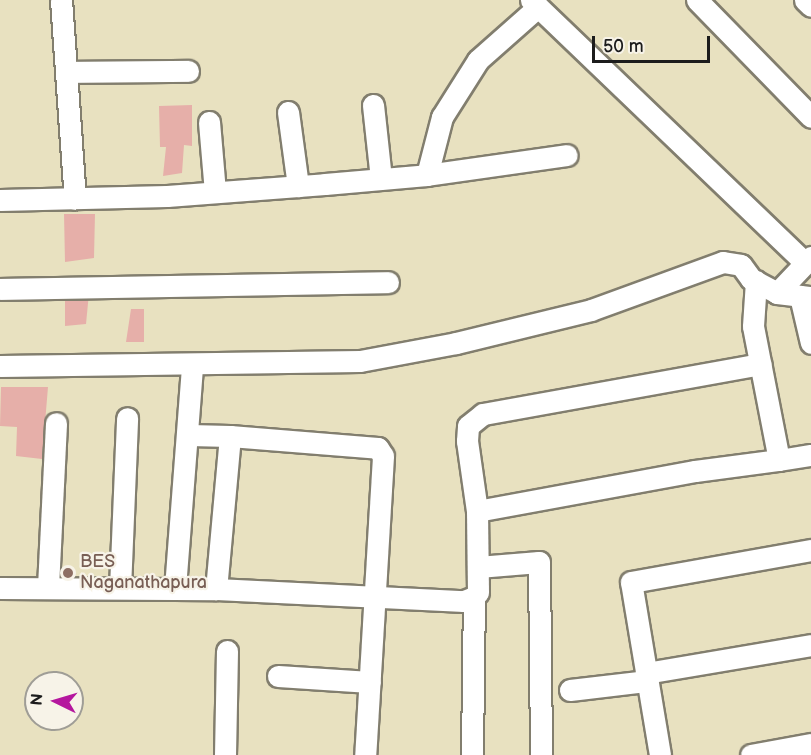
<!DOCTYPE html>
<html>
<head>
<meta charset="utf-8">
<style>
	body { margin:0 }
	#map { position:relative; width:811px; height:755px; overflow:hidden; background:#e8e1c0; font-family:"Balsamiq Sans",sans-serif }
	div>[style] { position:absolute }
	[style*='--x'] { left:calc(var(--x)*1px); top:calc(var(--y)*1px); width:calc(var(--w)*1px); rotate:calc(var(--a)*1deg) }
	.building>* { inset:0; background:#e6afa9 }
	.roads { filter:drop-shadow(2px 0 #827e6e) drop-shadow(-2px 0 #827e6e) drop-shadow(0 2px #827e6e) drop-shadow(0 -2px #827e6e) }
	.minor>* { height:21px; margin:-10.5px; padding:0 10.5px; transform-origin:10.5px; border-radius:10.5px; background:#fff }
	.dots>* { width:16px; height:16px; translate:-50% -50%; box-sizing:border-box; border:3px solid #f7f3e8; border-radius:50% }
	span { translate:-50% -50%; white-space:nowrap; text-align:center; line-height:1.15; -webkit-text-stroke:4.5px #f7f3e8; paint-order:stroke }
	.education-label { font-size:18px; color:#785e54 }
	.left { translate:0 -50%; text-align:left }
	.north { position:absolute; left:24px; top:671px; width:60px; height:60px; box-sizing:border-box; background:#f7f3e8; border:2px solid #9f9d96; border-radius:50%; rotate:275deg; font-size:16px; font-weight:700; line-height:24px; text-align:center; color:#1c1c1c }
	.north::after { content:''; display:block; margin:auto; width:21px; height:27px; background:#b5179e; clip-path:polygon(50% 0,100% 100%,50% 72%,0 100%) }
	.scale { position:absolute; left:592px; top:36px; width:118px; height:27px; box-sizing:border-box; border:3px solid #1c1c1c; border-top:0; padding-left:8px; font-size:18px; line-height:21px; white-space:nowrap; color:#1c1c1c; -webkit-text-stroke:4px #f7f3e8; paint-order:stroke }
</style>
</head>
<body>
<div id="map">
	<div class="building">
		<i style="clip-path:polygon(192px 105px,192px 146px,184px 145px,182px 173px,163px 176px,166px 147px,160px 147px,159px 106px)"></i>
		<i style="clip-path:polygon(64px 214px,95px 214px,94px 258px,65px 262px)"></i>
		<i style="clip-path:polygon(65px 292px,89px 293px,86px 324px,65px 326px)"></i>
		<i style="clip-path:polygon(131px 309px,144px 309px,144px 342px,126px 342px)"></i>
		<i style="clip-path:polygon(1px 387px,48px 387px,42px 459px,16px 456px,17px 427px,0 426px)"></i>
	</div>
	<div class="roads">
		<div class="minor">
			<i style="--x:61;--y:0;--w:199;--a:86"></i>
			<i style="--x:531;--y:0;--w:380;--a:43.8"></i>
			<i style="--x:697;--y:0;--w:163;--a:45.7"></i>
			<i style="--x:805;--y:0;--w:8;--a:45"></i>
			<i style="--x:68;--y:72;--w:120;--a:-0.5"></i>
			<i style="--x:373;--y:105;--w:74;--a:83.8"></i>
			<i style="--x:288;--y:112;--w:75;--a:82.3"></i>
			<i style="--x:209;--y:122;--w:70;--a:85.1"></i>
			<i style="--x:427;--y:175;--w:60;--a:-75.5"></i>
			<i style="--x:442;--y:117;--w:67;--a:-57.7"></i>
			<i style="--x:478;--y:60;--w:80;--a:-41.5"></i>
			<i style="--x:0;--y:200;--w:167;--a:-1.4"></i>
			<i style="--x:167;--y:196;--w:158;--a:-4.3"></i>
			<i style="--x:325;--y:184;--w:102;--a:-5"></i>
			<i style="--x:427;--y:175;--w:141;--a:-8.1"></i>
			<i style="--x:0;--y:289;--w:388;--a:-1"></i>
			<i style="--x:777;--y:293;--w:50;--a:-46.6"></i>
			<i style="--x:800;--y:296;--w:48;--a:76.8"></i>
			<i style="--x:0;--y:366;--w:360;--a:-0.8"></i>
			<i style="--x:360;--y:361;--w:98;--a:-10.6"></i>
			<i style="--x:456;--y:343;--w:139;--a:-13.7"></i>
			<i style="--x:591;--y:310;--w:140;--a:-20"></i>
			<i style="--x:723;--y:262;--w:18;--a:9"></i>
			<i style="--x:741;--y:265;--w:17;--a:54"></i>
			<i style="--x:751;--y:279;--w:30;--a:28"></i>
			<i style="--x:777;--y:293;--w:34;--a:7"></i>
			<i style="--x:189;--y:435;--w:41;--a:1.4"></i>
			<i style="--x:230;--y:436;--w:154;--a:95.2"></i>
			<i style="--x:230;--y:436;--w:148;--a:4.6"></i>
			<i style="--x:378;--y:448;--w:9;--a:58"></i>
			<i style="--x:383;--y:456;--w:300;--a:93.4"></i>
			<i style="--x:779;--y:460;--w:32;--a:-9"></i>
			<i style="--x:477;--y:511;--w:71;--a:-98.1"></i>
			<i style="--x:467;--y:441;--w:15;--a:-86"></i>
			<i style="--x:468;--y:426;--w:19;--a:-39"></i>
			<i style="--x:483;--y:414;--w:282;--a:-10.2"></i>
			<i style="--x:478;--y:567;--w:61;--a:-4.7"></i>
			<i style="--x:539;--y:562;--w:193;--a:89.4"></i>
			<i style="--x:48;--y:587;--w:164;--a:-87.2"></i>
			<i style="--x:0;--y:588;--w:216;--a:0.3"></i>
			<i style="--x:216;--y:589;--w:248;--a:2.8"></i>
			<i style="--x:464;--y:601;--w:11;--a:-22"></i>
			<i style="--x:474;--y:597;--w:6;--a:-51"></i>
			<i style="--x:478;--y:592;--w:81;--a:-90.7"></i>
			<i style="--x:477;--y:511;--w:222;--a:-10.4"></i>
			<i style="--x:695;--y:471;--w:85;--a:-7.5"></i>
			<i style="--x:779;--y:460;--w:136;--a:-101"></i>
			<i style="--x:753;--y:326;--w:45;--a:-86.2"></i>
			<i style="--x:120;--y:588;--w:170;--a:-87.6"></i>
			<i style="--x:175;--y:588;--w:224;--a:-85.6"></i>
			<i style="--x:646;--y:673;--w:167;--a:-9.6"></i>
			<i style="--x:278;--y:676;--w:92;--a:3.7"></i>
			<i style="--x:570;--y:690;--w:78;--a:-6.7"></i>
			<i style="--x:225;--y:755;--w:104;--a:-88.9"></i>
			<i style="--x:472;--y:755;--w:158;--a:-89.3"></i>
			<i style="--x:660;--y:755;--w:175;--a:-99.5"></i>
			<i style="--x:631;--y:582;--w:183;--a:-10.1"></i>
			<i style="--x:751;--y:755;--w:61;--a:-10.4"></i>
		</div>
	</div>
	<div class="dots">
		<i style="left:68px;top:573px;background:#8d6e63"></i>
	</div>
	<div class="education-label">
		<span class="left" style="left:80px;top:573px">BES<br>Naganathapura</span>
	</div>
	<div class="north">N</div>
	<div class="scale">50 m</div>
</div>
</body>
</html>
